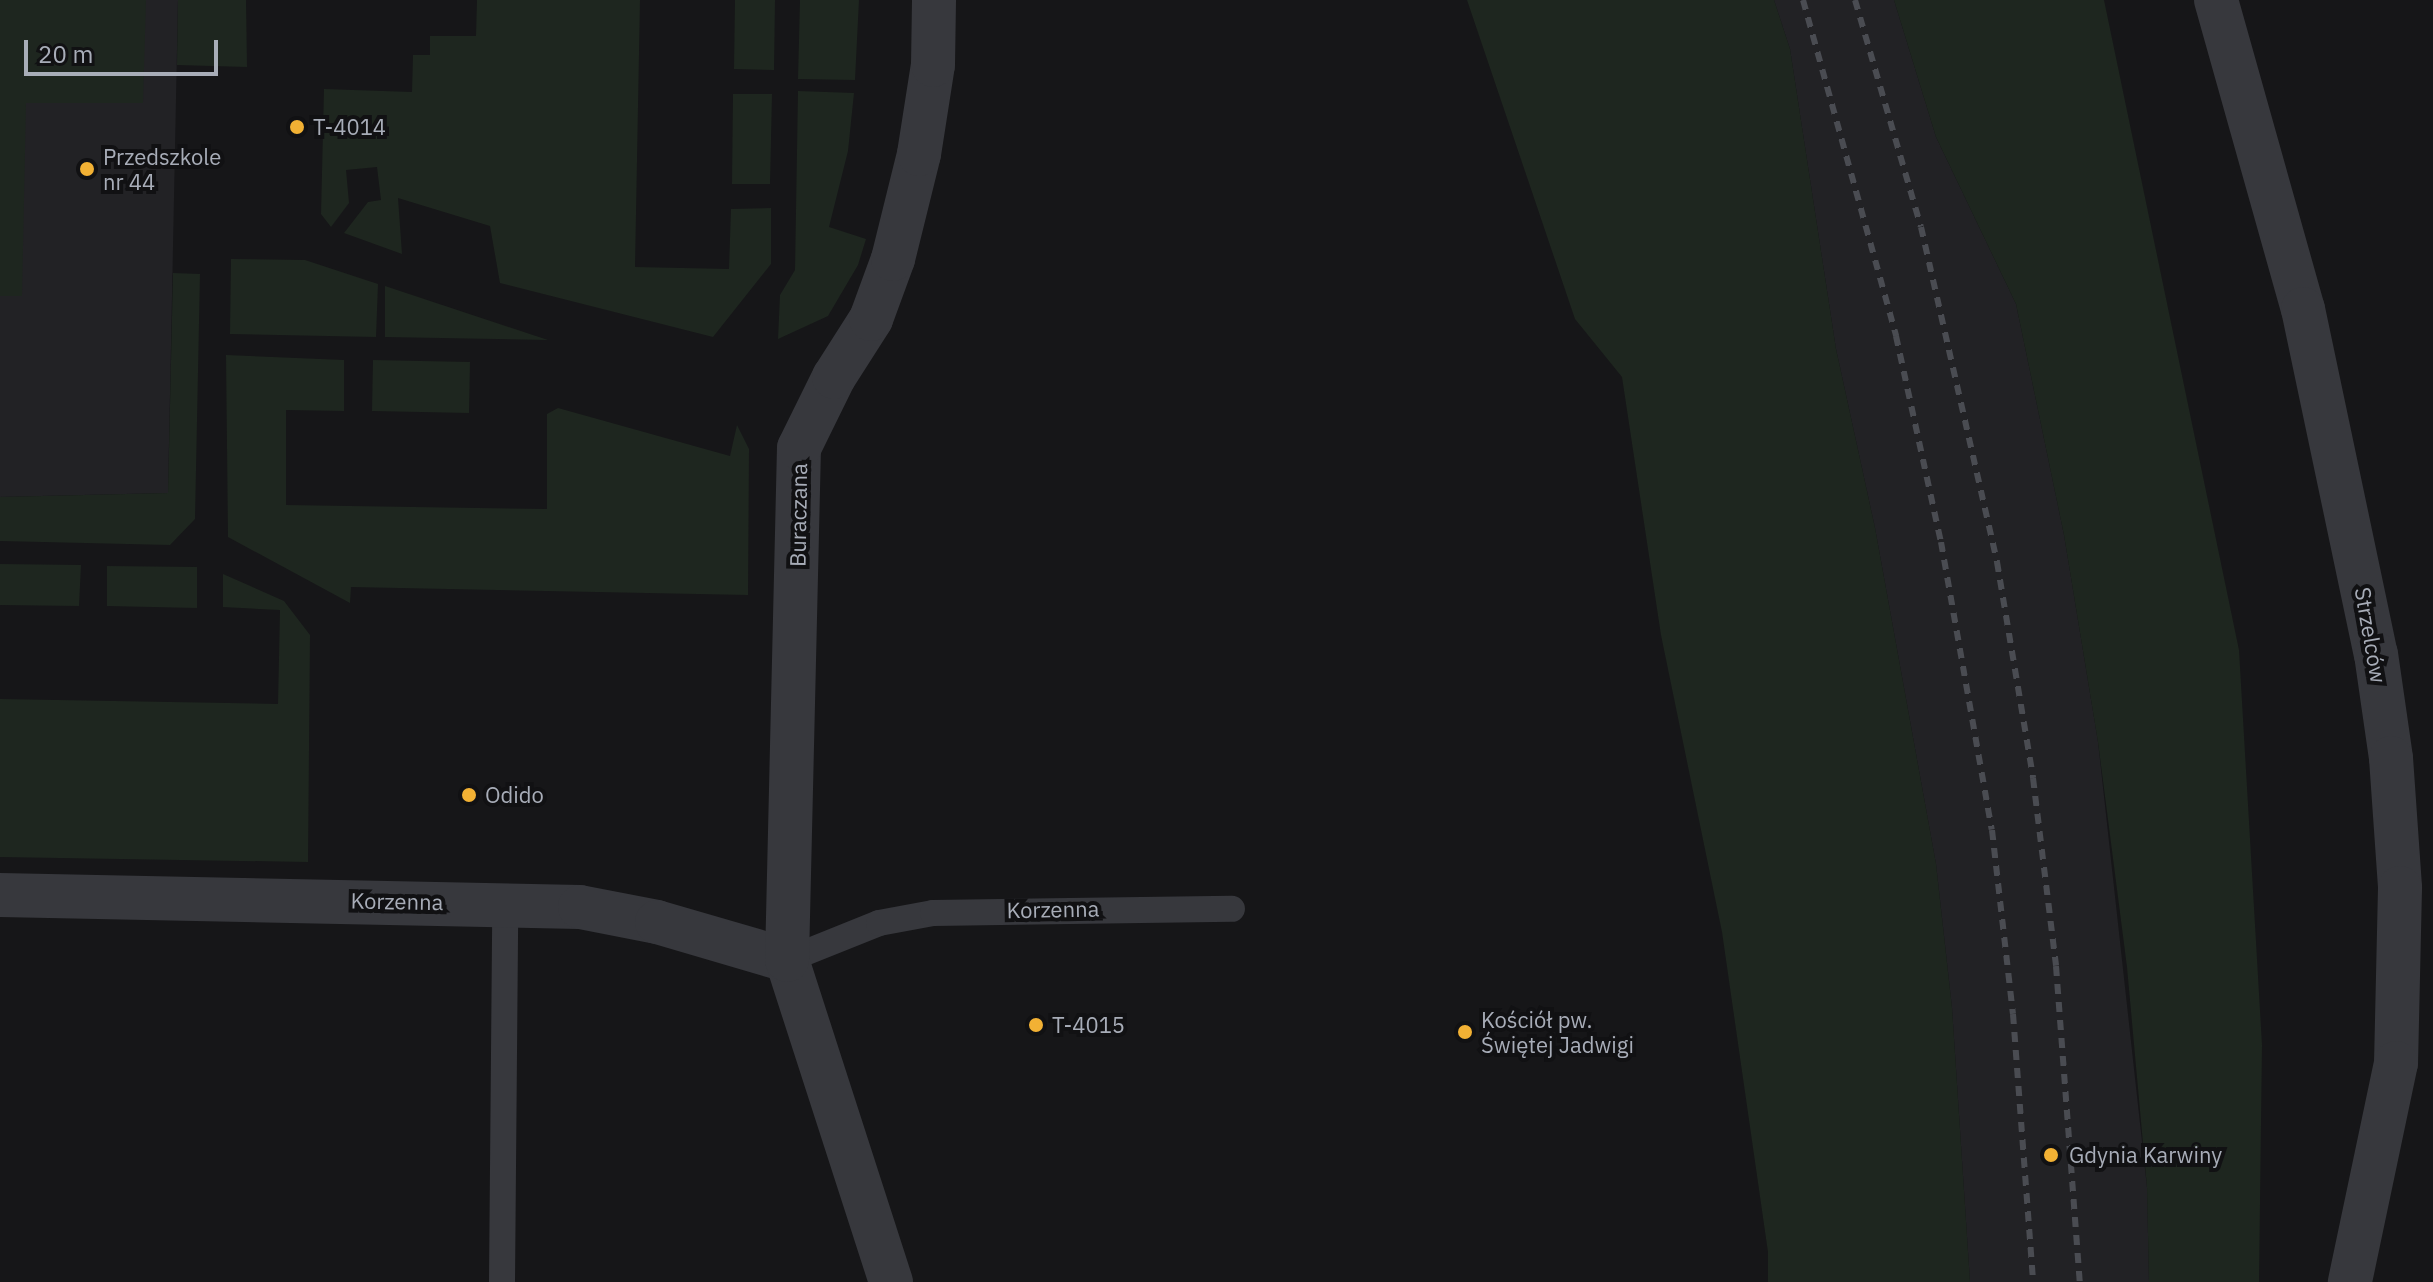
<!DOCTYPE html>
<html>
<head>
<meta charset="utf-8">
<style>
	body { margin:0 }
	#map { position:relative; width:2433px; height:1282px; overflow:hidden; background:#161618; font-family:"IBM Plex Sans",sans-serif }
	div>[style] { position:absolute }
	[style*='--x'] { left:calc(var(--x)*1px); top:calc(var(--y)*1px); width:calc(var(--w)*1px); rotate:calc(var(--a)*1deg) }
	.built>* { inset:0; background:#222225 }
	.green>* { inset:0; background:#1e261f }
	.service>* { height:26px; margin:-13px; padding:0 13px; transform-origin:13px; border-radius:13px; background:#37383d }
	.minor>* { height:44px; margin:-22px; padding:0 22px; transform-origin:22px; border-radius:22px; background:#37383d }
	.tertiary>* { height:44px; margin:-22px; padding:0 22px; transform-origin:22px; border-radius:22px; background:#37383d }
	.rail>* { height:6px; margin-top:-3px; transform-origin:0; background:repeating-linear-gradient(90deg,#4a4c52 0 10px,transparent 0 18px) }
	.dots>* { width:22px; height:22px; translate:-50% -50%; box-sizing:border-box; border:4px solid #111113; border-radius:50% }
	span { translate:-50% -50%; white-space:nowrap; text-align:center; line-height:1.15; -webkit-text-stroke:8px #111113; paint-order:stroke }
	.poi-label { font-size:22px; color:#a8adb8 }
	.left { translate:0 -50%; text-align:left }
	.street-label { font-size:22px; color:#a8adb8 }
	.scale { position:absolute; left:24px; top:40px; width:194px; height:36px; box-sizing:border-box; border:4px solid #a8adb8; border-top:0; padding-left:10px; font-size:24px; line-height:28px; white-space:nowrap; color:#a8adb8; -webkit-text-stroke:6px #111113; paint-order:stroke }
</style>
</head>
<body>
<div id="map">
	<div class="built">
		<i style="clip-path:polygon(0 0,178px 0,168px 493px,0 497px)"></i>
		<i style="clip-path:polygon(1774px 0,1894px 0,1936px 137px,2016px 304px,2064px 535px,2098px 742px,2147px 1187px,2149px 1282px,1970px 1282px,1952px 1008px,1936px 864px,1875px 528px,1836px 349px,1790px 49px)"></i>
	</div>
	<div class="green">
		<i style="clip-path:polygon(0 0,146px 0,143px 103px,26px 103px,22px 296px,0 296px)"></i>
		<i style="clip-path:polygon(178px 0,246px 0,247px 67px,177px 65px)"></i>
		<i style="clip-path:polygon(477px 0,640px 0,635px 267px,729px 269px,731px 209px,771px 208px,771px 264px,713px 337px,500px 283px,490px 226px,398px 198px,402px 254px,344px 233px,368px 202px,381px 200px,377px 167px,346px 170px,349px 203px,331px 227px,321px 214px,324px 89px,412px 92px,413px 55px,430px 55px,430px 36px,476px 36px)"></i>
		<i style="clip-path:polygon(735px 0,775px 0,774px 70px,734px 69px)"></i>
		<i style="clip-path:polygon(800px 0,859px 0,855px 80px,798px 79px)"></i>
		<i style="clip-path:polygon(1467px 0,1774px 0,1790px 49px,1836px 349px,1875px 528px,1936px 864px,1952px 1008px,1970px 1282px,1768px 1282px,1768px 1252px,1722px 932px,1661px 635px,1622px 377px,1575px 319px)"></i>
		<i style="clip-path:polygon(1894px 0,2104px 0,2239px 650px,2262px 1045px,2259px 1282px,2149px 1282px,2147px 1187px,2127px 967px,2098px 742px,2064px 535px,2016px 304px,1936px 137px)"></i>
		<i style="clip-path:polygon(798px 91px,854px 93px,848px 151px,829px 227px,866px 239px,858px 265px,828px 316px,778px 339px,780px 295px,795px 270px)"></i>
		<i style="clip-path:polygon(733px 94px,772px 94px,770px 184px,732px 184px)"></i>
		<i style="clip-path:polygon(231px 259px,305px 260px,378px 284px,376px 337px,230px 334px)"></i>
		<i style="clip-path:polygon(173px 273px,200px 274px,195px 519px,170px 545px,0 541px,0 497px,168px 493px)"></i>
		<i style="clip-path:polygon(385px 286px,548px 340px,385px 337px)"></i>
		<i style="clip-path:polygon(226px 355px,344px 360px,344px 411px,286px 410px,286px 505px,547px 509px,547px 414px,558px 408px,730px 456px,737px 425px,749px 449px,748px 595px,351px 587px,350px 603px,228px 537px)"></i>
		<i style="clip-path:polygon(373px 360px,470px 362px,469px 413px,372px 411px)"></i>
		<i style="clip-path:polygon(0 564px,81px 565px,79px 606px,0 605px)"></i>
		<i style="clip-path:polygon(107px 566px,197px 567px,197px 608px,107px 606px)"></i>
		<i style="clip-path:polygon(223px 574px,284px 601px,310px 635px,308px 862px,0 857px,0 699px,278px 704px,280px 610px,223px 607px)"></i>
	</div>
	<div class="service">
		<i style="--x:787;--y:960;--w:99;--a:-21.9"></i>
		<i style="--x:879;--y:923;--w:55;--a:-10.5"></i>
		<i style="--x:933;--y:913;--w:299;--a:-0.8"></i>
		<i style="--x:502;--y:1282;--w:380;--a:-89.5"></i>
	</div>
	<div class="minor">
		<i style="--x:0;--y:895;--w:580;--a:1.19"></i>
		<i style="--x:580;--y:907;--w:78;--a:11"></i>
		<i style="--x:657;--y:922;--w:135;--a:16.3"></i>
		<i style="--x:891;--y:1282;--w:338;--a:-107.9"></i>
		<i style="--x:787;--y:960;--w:512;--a:-88.66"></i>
		<i style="--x:799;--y:448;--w:79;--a:-63.8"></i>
		<i style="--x:834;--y:377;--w:69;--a:-57.5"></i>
		<i style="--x:871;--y:319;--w:64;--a:-69.9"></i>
		<i style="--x:893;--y:259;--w:108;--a:-76.1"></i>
		<i style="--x:919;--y:154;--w:90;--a:-81.1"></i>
		<i style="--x:933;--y:65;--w:65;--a:-89.1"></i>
	</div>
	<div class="tertiary">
		<i style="--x:2216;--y:0;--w:321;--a:74.3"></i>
		<i style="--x:2303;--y:309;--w:353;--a:78.1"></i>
		<i style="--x:2376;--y:654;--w:105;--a:81.8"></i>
		<i style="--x:2391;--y:758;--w:130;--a:86"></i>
		<i style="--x:2400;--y:888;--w:175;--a:91.3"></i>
		<i style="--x:2396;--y:1063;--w:224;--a:101.9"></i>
	</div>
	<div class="rail">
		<i style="--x:1803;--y:0;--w:349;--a:74.5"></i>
		<i style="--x:1896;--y:336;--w:211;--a:77.7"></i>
		<i style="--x:1941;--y:542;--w:292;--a:80"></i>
		<i style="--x:1992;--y:830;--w:185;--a:83.5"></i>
		<i style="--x:2013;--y:1014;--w:269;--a:85.7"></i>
		<i style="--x:1855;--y:0;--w:236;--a:73.8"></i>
		<i style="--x:1921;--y:227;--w:344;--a:77.2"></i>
		<i style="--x:1997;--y:562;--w:219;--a:80.5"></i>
		<i style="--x:2033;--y:778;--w:189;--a:83"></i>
		<i style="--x:2056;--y:966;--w:317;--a:85.7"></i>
	</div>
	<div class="dots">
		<i style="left:297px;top:127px;background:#f2b134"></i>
		<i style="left:87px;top:169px;background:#f2b134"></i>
		<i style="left:469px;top:795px;background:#f2b134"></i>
		<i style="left:1036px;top:1025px;background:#f2b134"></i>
		<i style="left:1465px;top:1032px;background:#f2b134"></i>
		<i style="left:2051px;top:1155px;background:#f2b134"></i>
	</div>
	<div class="poi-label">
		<span class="left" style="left:313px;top:127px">T-4014</span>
		<span class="left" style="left:103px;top:169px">Przedszkole<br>nr 44</span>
		<span class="left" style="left:485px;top:795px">Odido</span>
		<span class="left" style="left:1481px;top:1032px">Kościół pw.<br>Świętej Jadwigi</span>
		<span class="left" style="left:1052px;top:1025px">T-4015</span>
		<span class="left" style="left:2069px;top:1155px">Gdynia Karwiny</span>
	</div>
	<div class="street-label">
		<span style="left:798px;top:515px;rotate:-89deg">Buraczana</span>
		<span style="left:2371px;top:635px;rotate:80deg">Strzelców</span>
		<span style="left:397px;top:901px;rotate:1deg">Korzenna</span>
		<span style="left:1053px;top:909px;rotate:-1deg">Korzenna</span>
	</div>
	<div class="scale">20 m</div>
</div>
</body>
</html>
